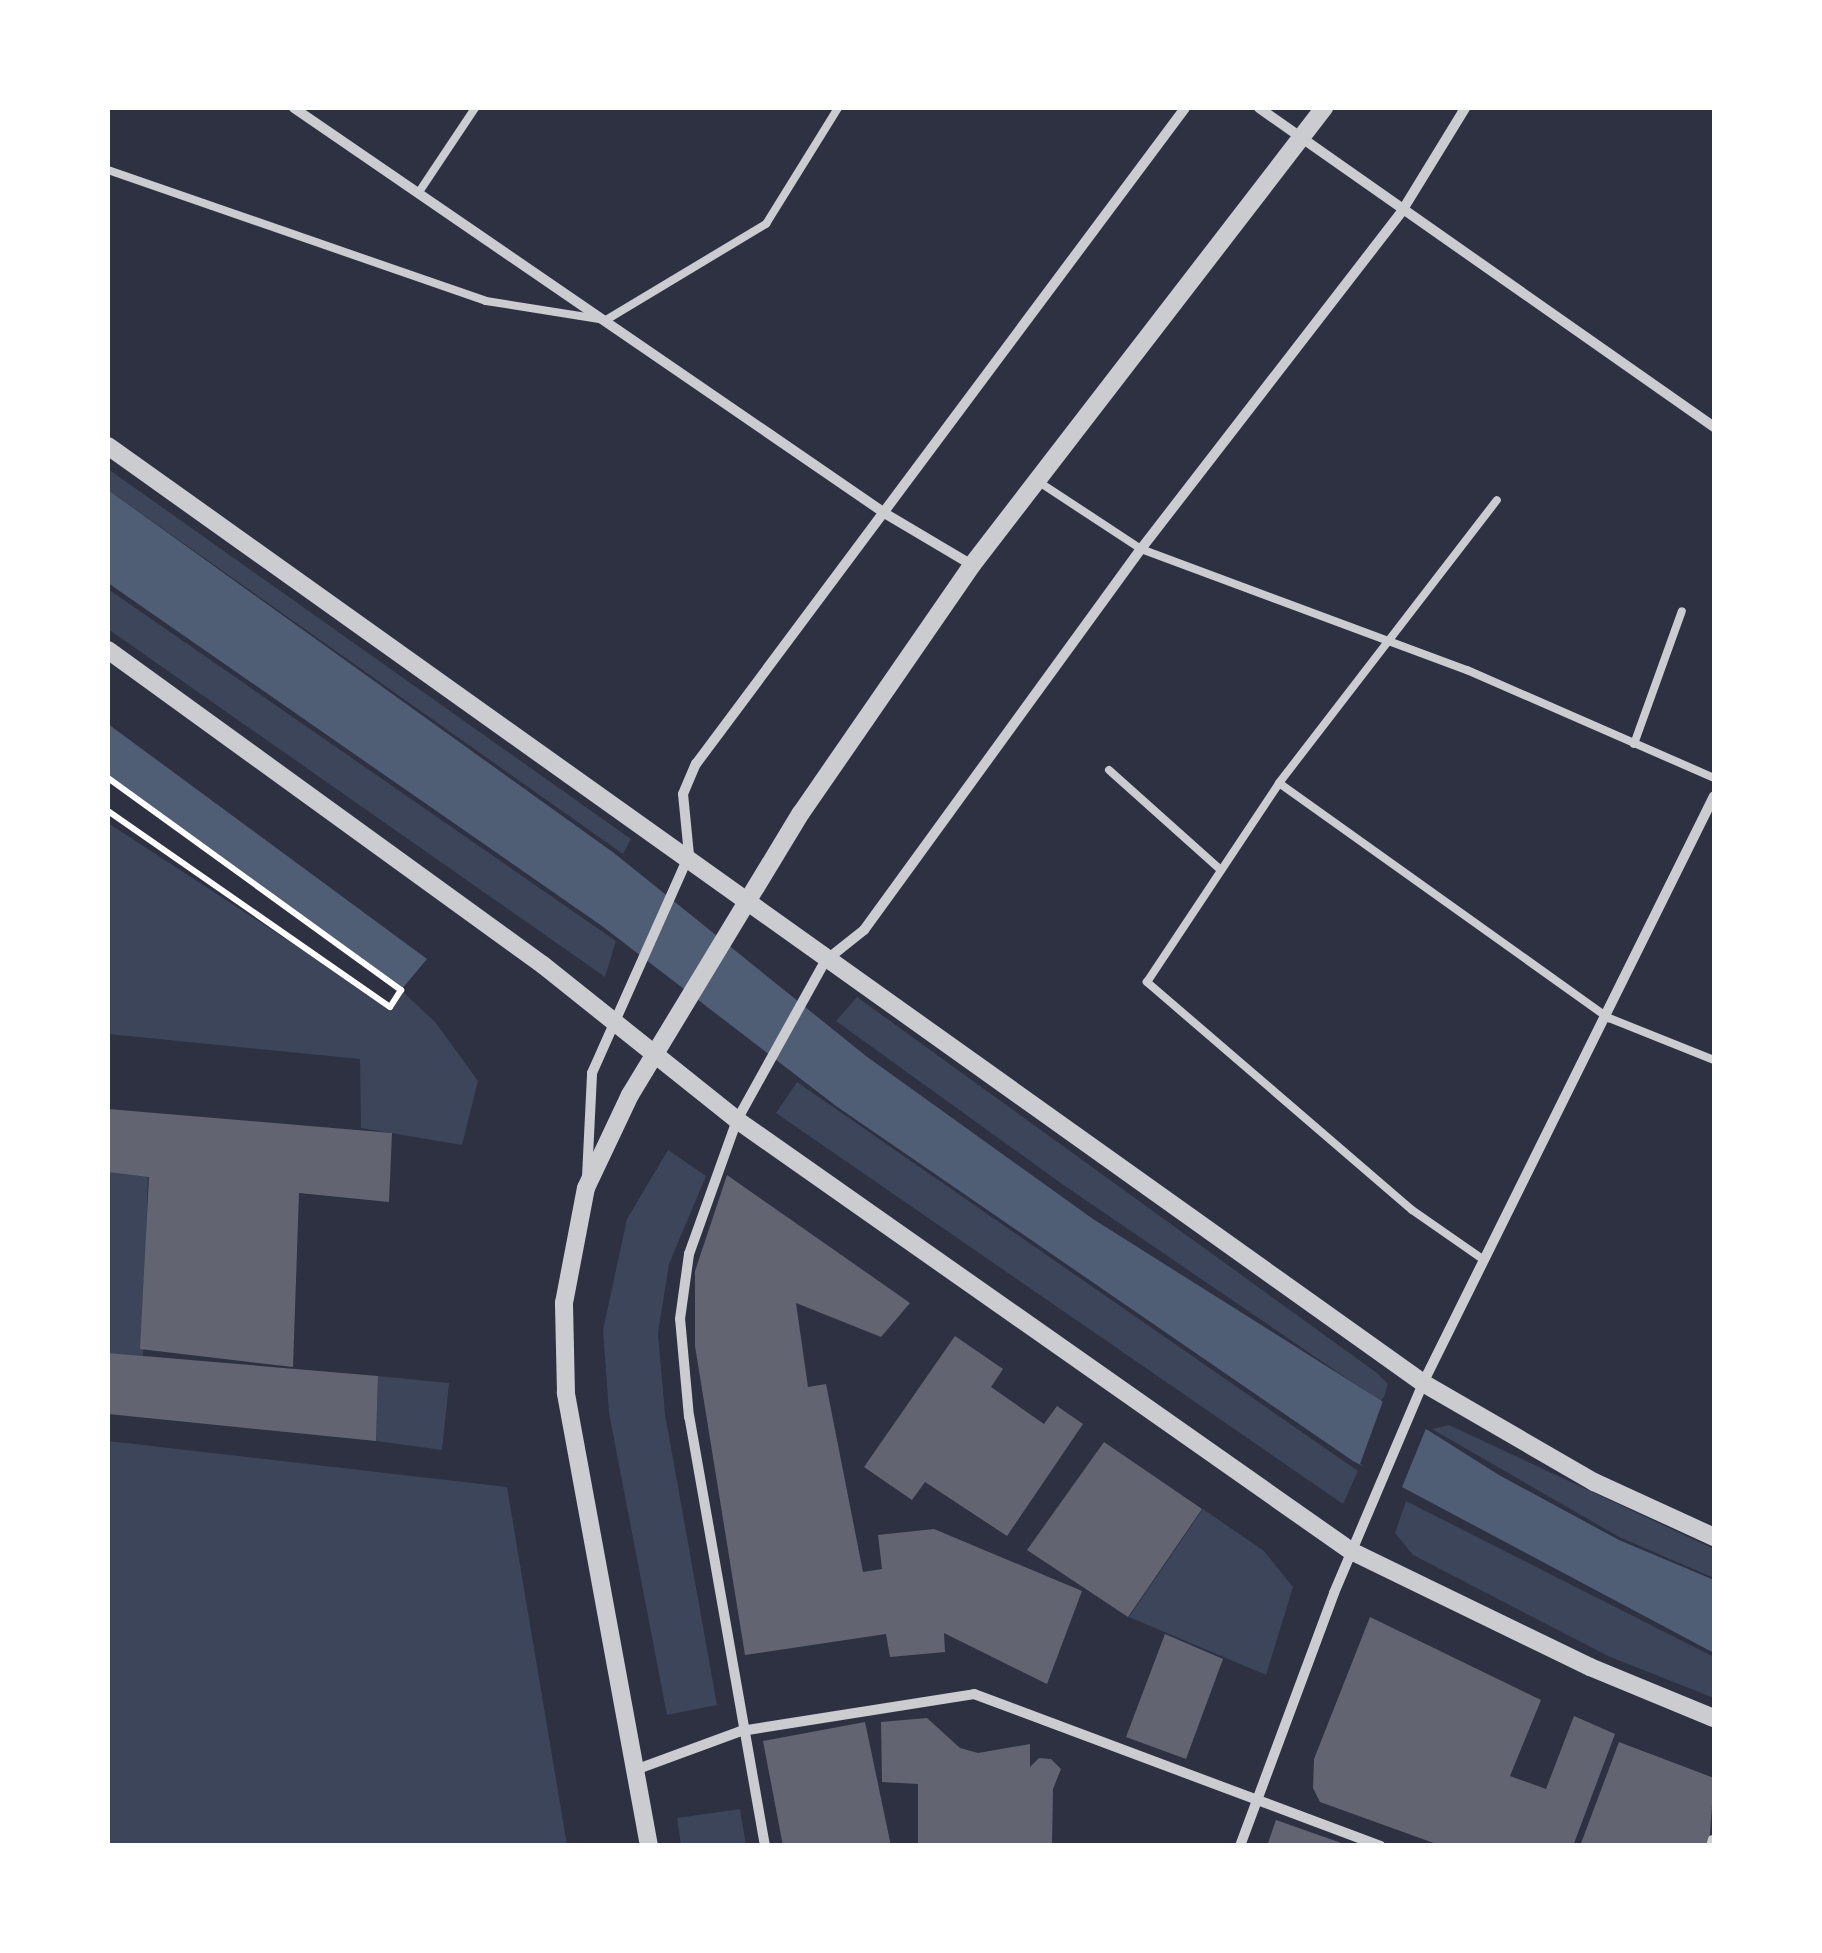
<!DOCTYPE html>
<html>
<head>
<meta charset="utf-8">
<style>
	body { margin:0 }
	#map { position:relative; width:1822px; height:1953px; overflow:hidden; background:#2d3142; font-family:"Sofia Sans Condensed",sans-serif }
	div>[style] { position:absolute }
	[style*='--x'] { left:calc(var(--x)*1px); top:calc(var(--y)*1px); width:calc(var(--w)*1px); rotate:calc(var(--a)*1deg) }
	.green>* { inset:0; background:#3c4559 }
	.water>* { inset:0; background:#4f5d75 }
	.pier>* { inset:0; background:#2d3142 }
	.building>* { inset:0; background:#626471 }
	.path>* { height:6px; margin:-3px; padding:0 3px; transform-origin:3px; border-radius:3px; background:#fff }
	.service>* { height:8px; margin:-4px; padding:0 4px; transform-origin:4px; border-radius:4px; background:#caccd0 }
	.minor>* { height:10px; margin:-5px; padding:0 5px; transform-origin:5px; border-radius:5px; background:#caccd0 }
	.tertiary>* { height:18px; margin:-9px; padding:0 9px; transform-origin:9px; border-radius:9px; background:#caccd0 }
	span { translate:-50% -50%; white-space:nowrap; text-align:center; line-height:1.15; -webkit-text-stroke:10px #fff; paint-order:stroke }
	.frame { position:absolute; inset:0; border:110px solid #fff; pointer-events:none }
</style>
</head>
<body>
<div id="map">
	<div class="green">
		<i style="clip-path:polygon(108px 469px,631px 839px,623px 854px,108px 490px)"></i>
		<i style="clip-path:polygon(108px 589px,616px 941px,605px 977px,108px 629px)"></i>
		<i style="clip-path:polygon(108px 823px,390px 1007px,401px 990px,436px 1023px,478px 1081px,462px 1145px,361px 1128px,360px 1059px,108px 1034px)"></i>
		<i style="clip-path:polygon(857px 997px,1377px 1373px,1388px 1384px,1384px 1397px,1380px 1401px,1062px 1184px,836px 1021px)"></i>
		<i style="clip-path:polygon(797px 1082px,1358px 1471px,1343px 1504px,776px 1113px)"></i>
		<i style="clip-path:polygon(668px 1150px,706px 1176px,669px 1264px,658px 1333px,665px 1414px,717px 1705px,667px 1715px,609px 1413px,603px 1330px,627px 1219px)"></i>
		<i style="clip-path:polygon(108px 1167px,148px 1171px,143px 1356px,108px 1353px)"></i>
		<i style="clip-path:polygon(378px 1376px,449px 1383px,442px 1450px,376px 1441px)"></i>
		<i style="clip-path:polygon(1449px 1425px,1714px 1549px,1714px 1578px,1619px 1537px,1432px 1429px)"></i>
		<i style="clip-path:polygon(108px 1441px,507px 1487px,567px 1845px,108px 1845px)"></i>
		<i style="clip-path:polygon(1406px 1501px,1714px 1657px,1714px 1698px,1608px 1656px,1413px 1555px,1395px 1533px)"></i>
		<i style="clip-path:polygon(1203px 1509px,1264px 1551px,1293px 1587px,1266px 1675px,1129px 1617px)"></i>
		<i style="clip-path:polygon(740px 1809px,746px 1845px,681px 1845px,677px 1818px)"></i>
	</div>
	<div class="water">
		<i style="clip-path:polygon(108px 490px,614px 853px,866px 1056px,1093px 1219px,1499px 1475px,1619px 1540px,1714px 1580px,1714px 1653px,1353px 1461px,836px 1106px,602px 926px,108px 583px)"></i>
		<i style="clip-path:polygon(108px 724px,427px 959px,401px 990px,108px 778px)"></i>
	</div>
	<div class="pier">
		<i style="clip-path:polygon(1383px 1401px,1427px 1426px,1400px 1492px,1360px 1464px)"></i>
	</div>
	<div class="building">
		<i style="clip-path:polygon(108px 1109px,392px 1133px,389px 1202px,299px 1193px,293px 1367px,140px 1349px,149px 1177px,108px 1172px)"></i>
		<i style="clip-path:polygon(727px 1175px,910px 1303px,881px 1337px,796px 1303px,808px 1387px,826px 1384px,863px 1572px,882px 1569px,878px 1535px,934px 1529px,1082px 1591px,1047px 1684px,944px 1633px,945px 1652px,890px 1657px,886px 1634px,745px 1655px,695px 1346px,695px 1271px)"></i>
		<i style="clip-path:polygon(955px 1336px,1003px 1369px,991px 1387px,1044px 1424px,1057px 1406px,1083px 1424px,1007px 1536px,925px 1482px,912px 1500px,864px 1467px)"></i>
		<i style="clip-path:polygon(108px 1353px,378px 1376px,376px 1441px,108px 1414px)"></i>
		<i style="clip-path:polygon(1104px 1442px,1202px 1509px,1128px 1617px,1027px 1550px)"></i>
		<i style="clip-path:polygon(1370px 1617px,1541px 1700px,1510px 1776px,1546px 1789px,1574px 1716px,1615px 1734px,1573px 1846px,1442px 1846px,1320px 1802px,1313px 1788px,1314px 1759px)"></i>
		<i style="clip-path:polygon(1165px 1634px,1223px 1659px,1186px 1759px,1126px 1737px)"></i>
		<i style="clip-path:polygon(927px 1718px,960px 1748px,978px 1753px,1030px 1744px,1030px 1767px,1039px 1758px,1051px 1759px,1061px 1769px,1053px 1789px,1052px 1846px,918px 1846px,918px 1784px,882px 1782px,881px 1722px)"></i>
		<i style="clip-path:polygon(865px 1722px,891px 1846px,783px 1846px,763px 1741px)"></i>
		<i style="clip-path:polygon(1619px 1742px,1714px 1778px,1709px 1846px,1580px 1846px)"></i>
		<i style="clip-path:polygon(1276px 1820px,1347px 1845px,1347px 1846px,1267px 1846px)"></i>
	</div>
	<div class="path">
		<i style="--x:108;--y:778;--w:362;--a:35.9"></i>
		<i style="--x:401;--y:990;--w:20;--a:123"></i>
		<i style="--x:390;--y:1007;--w:343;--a:-145.2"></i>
	</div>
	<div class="service">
		<i style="--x:108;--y:170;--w:400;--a:19.1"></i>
		<i style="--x:486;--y:301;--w:121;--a:9"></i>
		<i style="--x:606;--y:320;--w:187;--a:-31"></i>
		<i style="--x:766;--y:224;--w:137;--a:-58.2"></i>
		<i style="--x:419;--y:192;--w:101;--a:-56.3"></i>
		<i style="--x:1039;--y:482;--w:122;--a:33.3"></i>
		<i style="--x:1141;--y:549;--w:348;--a:20.4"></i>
		<i style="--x:1467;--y:670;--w:270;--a:23.6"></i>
		<i style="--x:1634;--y:744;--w:141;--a:-70.2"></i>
		<i style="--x:1109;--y:770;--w:150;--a:41.8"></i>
		<i style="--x:1279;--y:783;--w:405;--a:35.5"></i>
		<i style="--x:1609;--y:1018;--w:113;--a:21.8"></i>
		<i style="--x:1484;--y:1260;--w:88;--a:-145.2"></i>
		<i style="--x:1412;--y:1210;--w:350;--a:-139.3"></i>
		<i style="--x:1147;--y:982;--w:239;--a:-56.4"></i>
		<i style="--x:1279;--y:783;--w:357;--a:-52.4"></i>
		<i style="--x:1710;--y:1846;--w:7;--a:-74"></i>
	</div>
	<div class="minor">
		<i style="--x:294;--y:108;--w:718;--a:34.44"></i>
		<i style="--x:886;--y:514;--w:100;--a:30.7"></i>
		<i style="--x:1259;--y:108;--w:556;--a:35.03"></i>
		<i style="--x:587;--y:1177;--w:104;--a:-87.2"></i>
		<i style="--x:592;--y:1073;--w:239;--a:-66"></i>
		<i style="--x:689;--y:855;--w:61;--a:-95.6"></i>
		<i style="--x:683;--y:794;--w:33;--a:-67"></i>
		<i style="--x:696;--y:764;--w:818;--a:-53.3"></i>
		<i style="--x:635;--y:1770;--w:113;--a:-20.2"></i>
		<i style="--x:741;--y:1731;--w:236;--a:-9"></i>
		<i style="--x:974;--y:1694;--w:434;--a:20.5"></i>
		<i style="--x:765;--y:1846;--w:436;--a:-100"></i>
		<i style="--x:689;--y:1417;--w:98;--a:-95.2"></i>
		<i style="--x:680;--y:1319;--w:66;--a:-82.1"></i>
		<i style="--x:689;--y:1254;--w:142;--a:-70.3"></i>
		<i style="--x:737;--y:1120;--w:182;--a:-61"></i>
		<i style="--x:825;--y:961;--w:50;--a:-38.5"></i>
		<i style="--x:864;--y:930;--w:471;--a:-54"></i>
		<i style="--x:1141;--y:549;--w:427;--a:-52.3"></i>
		<i style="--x:1402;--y:211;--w:121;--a:-58.5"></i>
		<i style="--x:1240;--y:1846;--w:270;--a:-69.6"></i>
		<i style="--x:1334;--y:1593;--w:228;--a:-67"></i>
		<i style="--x:1423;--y:1383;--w:655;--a:-63.63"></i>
	</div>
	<div class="tertiary">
		<i style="--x:108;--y:446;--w:1615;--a:35.47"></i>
		<i style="--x:1423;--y:1383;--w:198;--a:30.1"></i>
		<i style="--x:1594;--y:1482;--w:132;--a:24.6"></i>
		<i style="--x:108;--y:650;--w:537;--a:35.91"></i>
		<i style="--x:543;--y:965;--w:248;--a:38.6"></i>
		<i style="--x:737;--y:1120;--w:750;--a:35.07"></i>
		<i style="--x:1351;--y:1551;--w:266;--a:25.9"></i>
		<i style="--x:1590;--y:1667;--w:134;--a:22.4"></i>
		<i style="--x:649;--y:1846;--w:461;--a:-100.4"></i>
		<i style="--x:566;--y:1393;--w:90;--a:-91.3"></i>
		<i style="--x:564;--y:1303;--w:117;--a:-79.2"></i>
		<i style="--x:586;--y:1188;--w:103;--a:-64.7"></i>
		<i style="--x:630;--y:1095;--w:330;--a:-58.8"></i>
		<i style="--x:801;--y:813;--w:301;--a:-55.4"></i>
		<i style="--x:972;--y:565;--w:577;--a:-52.4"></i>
	</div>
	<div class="frame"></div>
</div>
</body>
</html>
